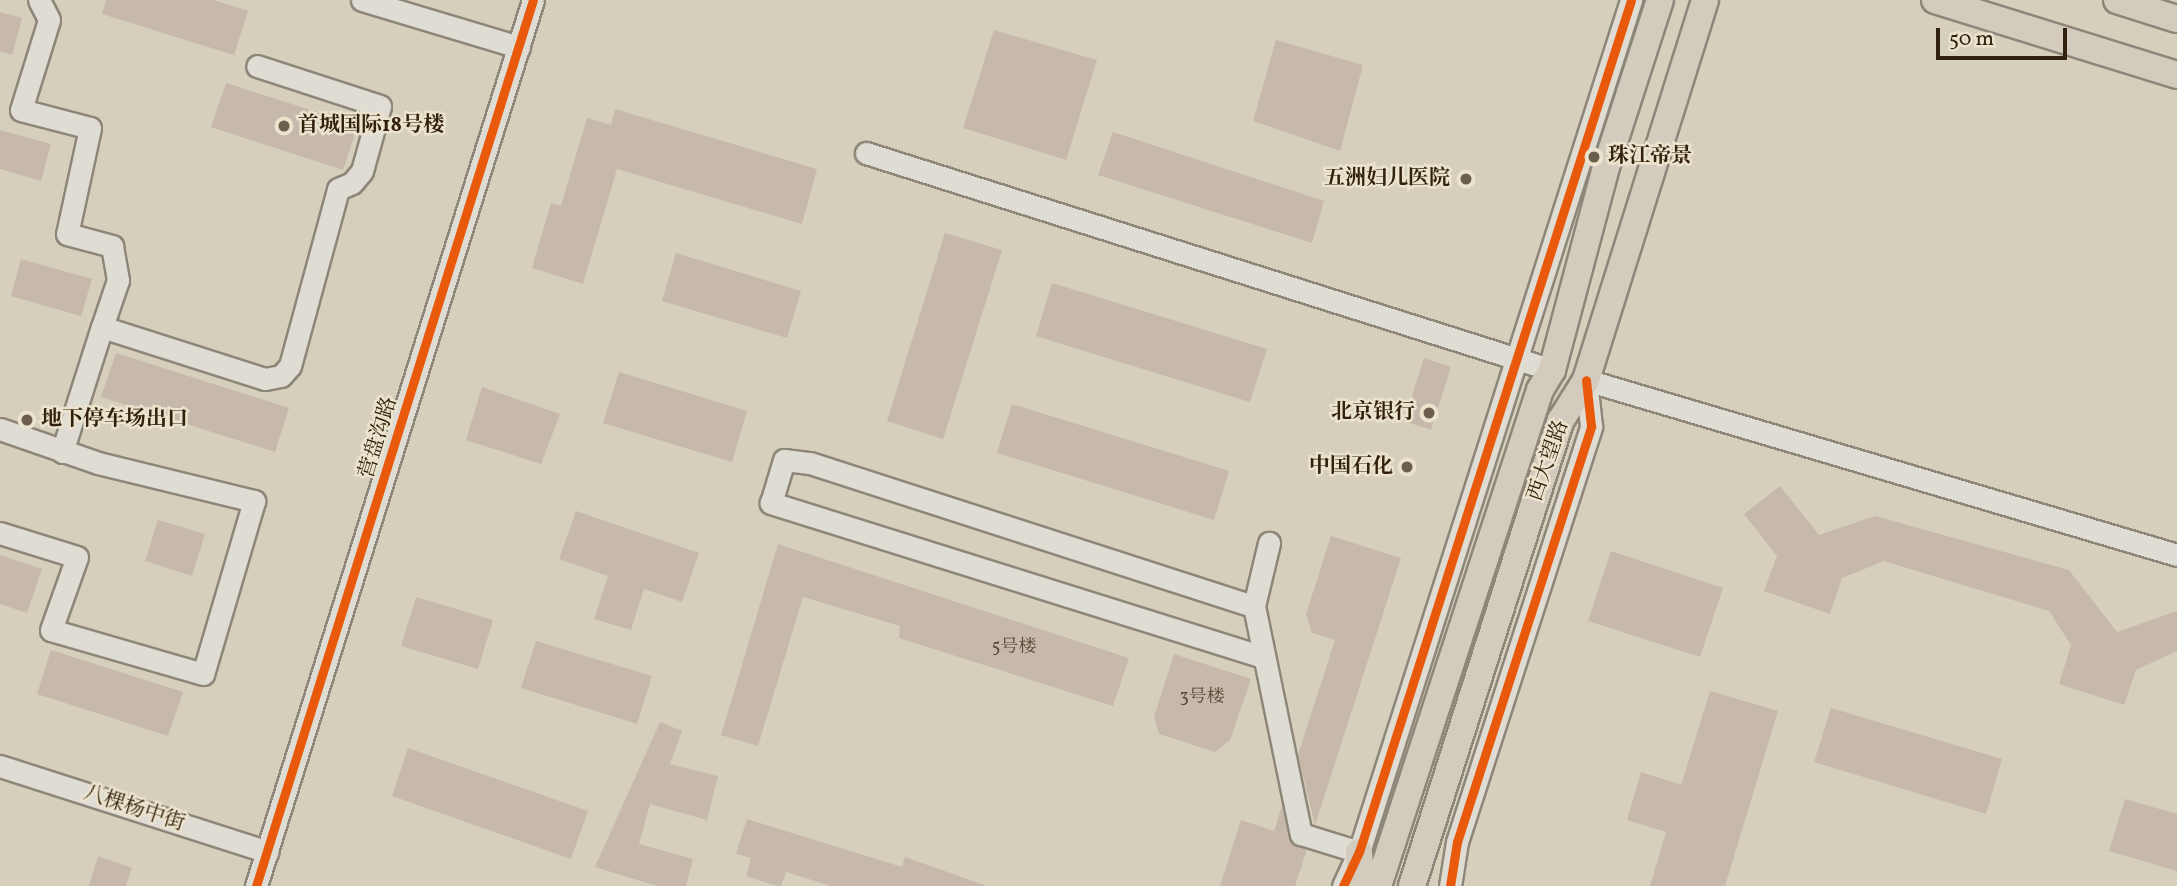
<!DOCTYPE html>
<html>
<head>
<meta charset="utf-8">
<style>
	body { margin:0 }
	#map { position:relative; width:2177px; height:886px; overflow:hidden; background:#d6cfbc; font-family:Vollkorn,"Noto Serif SC",serif }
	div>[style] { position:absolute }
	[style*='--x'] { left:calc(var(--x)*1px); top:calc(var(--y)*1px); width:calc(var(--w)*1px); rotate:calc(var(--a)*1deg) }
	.building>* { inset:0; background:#c7b8ac }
	.roads { filter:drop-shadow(2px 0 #8d8679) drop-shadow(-2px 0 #8d8679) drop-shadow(0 2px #8d8679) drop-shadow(0 -2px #8d8679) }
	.minor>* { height:21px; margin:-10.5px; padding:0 10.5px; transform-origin:10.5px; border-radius:10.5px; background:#dfdcd3 }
	.major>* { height:26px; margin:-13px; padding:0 13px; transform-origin:13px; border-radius:13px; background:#d3ccbe }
	.cycleway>* { height:9px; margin:-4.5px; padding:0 4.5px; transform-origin:4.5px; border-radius:4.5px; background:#e8590c }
	.dots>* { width:19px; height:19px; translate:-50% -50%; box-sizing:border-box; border:4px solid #ebe3cd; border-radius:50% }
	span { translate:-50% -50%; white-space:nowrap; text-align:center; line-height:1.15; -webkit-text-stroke:5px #ebe3cd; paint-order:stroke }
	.number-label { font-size:18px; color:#584835 }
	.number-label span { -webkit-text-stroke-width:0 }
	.poi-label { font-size:21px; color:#32210c; font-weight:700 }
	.left { translate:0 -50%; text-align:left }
	.right { translate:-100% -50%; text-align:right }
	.street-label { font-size:21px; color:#32210c }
	.scale { position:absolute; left:1936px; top:28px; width:131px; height:32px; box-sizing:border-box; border:4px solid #32210c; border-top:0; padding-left:9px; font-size:21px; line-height:24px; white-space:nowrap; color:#32210c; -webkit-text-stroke:5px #ebe3cd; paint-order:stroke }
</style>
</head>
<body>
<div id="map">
	<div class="building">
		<i style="clip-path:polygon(106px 0,214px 0,248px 11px,234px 55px,102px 14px)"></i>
		<i style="clip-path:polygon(0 12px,22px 18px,12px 55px,0 51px)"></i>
		<i style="clip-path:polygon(994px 30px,1097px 60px,1066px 160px,963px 128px)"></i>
		<i style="clip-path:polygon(1276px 40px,1363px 65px,1340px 151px,1253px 121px)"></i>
		<i style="clip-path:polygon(226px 83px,358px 125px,343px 170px,211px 127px)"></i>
		<i style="clip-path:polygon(615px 109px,817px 169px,802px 224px,617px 169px,583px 284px,532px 268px,551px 203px,561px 206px,587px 118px,611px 125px)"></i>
		<i style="clip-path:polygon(0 130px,51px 144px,41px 181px,0 169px)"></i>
		<i style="clip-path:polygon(1113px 132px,1324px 201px,1312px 243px,1098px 175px)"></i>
		<i style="clip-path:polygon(945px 233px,1002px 250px,943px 439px,887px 421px)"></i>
		<i style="clip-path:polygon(676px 253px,801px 291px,787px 338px,662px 301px)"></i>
		<i style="clip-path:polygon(21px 259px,92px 279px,81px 316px,11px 296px)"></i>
		<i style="clip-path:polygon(1052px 283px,1267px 349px,1250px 402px,1036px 336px)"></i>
		<i style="clip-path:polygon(116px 353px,289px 408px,275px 452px,101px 397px)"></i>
		<i style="clip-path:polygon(1424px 358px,1451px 367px,1431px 430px,1404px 421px)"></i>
		<i style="clip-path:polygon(619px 372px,747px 411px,732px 462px,603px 423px)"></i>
		<i style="clip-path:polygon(482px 387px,560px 414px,541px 464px,466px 440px)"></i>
		<i style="clip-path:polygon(1012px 404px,1229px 471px,1214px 520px,997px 453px)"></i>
		<i style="clip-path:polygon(1780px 486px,1819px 535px,1875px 516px,2069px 570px,2117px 632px,2177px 611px,2177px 651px,2136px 670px,2124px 705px,2059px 684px,2071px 645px,2049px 611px,1884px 561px,1842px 578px,1830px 614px,1764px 591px,1777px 556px,1744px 514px)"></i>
		<i style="clip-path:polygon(576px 511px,699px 553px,682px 602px,644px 589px,631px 630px,594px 619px,608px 576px,559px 559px)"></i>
		<i style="clip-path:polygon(158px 520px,205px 534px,192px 576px,145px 561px)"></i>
		<i style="clip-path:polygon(1331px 536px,1401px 558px,1315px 825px,1298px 755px,1335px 640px,1312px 633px,1306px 614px)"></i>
		<i style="clip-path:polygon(778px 544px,1129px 658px,1113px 706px,899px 638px,900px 626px,803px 597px,758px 746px,721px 735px)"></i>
		<i style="clip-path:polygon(1611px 551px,1723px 588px,1700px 657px,1588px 621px)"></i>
		<i style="clip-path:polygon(0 555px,42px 569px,27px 613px,0 604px)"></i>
		<i style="clip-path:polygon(416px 597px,493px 620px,478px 669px,401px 646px)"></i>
		<i style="clip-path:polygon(536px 641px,652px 676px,637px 724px,521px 688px)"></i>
		<i style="clip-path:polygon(51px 650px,183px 692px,168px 736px,37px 694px)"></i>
		<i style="clip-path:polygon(1174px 654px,1251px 679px,1230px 740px,1215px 752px,1159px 734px,1154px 717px)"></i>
		<i style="clip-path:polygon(1710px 691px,1778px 711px,1725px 886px,1650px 886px,1666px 832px,1627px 820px,1641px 772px,1681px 785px)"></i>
		<i style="clip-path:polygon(1831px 708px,2002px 759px,1986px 814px,1814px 762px)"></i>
		<i style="clip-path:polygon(660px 722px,682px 731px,670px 764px,718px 776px,707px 820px,650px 804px,639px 844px,693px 859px,686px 886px,657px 886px,595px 867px)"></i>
		<i style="clip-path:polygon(408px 748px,588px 811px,571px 859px,392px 796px)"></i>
		<i style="clip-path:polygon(2125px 799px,2177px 814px,2177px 871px,2109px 851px)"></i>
		<i style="clip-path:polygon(1282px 806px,1291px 842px,1307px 849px,1295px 886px,1220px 886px,1241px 820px,1274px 831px)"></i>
		<i style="clip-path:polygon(747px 819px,902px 867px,905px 857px,987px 886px,831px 886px,786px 872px,781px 886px,777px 886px,746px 876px,751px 858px,736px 854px)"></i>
		<i style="clip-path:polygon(98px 856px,132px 868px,126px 886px,89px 886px)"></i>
	</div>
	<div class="roads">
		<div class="minor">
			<i style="--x:39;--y:0;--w:22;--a:63"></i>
			<i style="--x:49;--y:20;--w:94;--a:107.3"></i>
			<i style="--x:21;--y:110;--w:71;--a:14.6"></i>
			<i style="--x:90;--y:128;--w:108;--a:102.2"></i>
			<i style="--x:67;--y:234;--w:47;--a:14.9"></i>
			<i style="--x:112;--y:246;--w:35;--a:80"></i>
			<i style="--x:118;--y:280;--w:50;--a:108.8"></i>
			<i style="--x:362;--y:0;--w:164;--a:16.7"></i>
			<i style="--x:866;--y:153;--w:720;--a:17.55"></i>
			<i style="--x:0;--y:429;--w:104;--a:19.1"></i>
			<i style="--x:98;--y:463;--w:161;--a:13.7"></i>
			<i style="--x:254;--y:501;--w:180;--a:106.4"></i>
			<i style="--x:203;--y:674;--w:158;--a:-163.9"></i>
			<i style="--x:51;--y:630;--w:77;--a:-70.4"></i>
			<i style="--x:77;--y:557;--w:81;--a:-162.7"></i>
			<i style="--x:62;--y:452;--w:131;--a:-72.3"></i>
			<i style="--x:102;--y:327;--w:171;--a:17.7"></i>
			<i style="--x:265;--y:379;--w:16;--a:-11"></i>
			<i style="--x:281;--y:376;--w:13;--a:-48"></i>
			<i style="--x:290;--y:366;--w:183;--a:-74.8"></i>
			<i style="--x:338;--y:189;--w:15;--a:-23"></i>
			<i style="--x:352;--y:183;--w:16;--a:-50"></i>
			<i style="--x:362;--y:171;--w:67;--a:-74.5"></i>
			<i style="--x:380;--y:106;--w:129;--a:-162"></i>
			<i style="--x:1254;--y:606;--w:65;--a:-76.6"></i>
			<i style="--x:1263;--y:657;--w:516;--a:-162.62"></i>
			<i style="--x:771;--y:503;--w:45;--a:-73.2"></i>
			<i style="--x:784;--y:460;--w:26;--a:7"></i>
			<i style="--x:810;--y:463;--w:466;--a:17.9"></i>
			<i style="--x:1254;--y:606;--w:233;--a:78.4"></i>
			<i style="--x:1301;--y:834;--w:61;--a:17.2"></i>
			<i style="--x:0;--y:766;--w:281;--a:17.8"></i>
			<i style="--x:256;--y:886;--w:928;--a:-72.64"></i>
			<i style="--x:1343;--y:886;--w:38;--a:-65"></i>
			<i style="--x:1359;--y:852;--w:894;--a:-72.29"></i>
			<i style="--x:1450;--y:886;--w:45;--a:-81"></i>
			<i style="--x:1457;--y:842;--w:437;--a:-72.1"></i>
			<i style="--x:1591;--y:426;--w:46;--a:-96.2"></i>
			<i style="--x:1586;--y:380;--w:616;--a:16.49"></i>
		</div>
		<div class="major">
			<i style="--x:1935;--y:0;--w:253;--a:17.2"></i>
			<i style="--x:2117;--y:0;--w:63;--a:17.6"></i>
			<i style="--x:1359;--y:852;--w:34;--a:85"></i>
			<i style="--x:1378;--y:886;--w:522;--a:-71.91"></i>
			<i style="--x:1540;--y:390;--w:23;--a:-59"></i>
			<i style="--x:1552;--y:370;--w:213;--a:-75.1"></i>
			<i style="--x:1607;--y:164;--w:172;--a:-72.1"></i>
			<i style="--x:1412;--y:886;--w:489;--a:-72.3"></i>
			<i style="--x:1561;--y:420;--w:47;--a:-58"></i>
			<i style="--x:1586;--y:380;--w:398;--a:-72.6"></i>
		</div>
	</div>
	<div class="cycleway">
		<i style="--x:256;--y:886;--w:928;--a:-72.64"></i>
		<i style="--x:1343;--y:886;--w:38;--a:-65"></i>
		<i style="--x:1359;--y:852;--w:894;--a:-72.29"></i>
		<i style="--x:1450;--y:886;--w:45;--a:-81"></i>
		<i style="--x:1457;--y:842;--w:437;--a:-72.1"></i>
		<i style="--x:1591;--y:426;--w:46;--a:-96.2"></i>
	</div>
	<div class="dots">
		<i style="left:284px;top:126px;background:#6b5e4a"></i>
		<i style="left:1594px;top:157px;background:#6b5e4a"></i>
		<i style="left:1466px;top:179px;background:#6b5e4a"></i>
		<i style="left:1429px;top:413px;background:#6b5e4a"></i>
		<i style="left:27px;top:420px;background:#6b5e4a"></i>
		<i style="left:1407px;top:467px;background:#6b5e4a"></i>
	</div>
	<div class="number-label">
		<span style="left:1014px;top:648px">5号楼</span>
		<span style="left:1202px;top:698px">3号楼</span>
	</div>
	<div class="poi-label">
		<span class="left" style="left:298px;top:126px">首城国际18号楼</span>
		<span class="left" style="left:1608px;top:157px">珠江帝景</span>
		<span class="right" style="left:1450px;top:179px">五洲妇儿医院</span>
		<span class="right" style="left:1415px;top:413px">北京银行</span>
		<span class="left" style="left:41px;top:420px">地下停车场出口</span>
		<span class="right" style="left:1393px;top:467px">中国石化</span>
	</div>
	<div class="street-label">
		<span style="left:379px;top:438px;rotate:-73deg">营盘沟路</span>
		<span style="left:1549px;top:461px;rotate:-71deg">西大望路</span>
		<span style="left:134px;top:809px;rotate:18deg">八棵杨中街</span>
	</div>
	<div class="scale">50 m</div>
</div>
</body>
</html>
